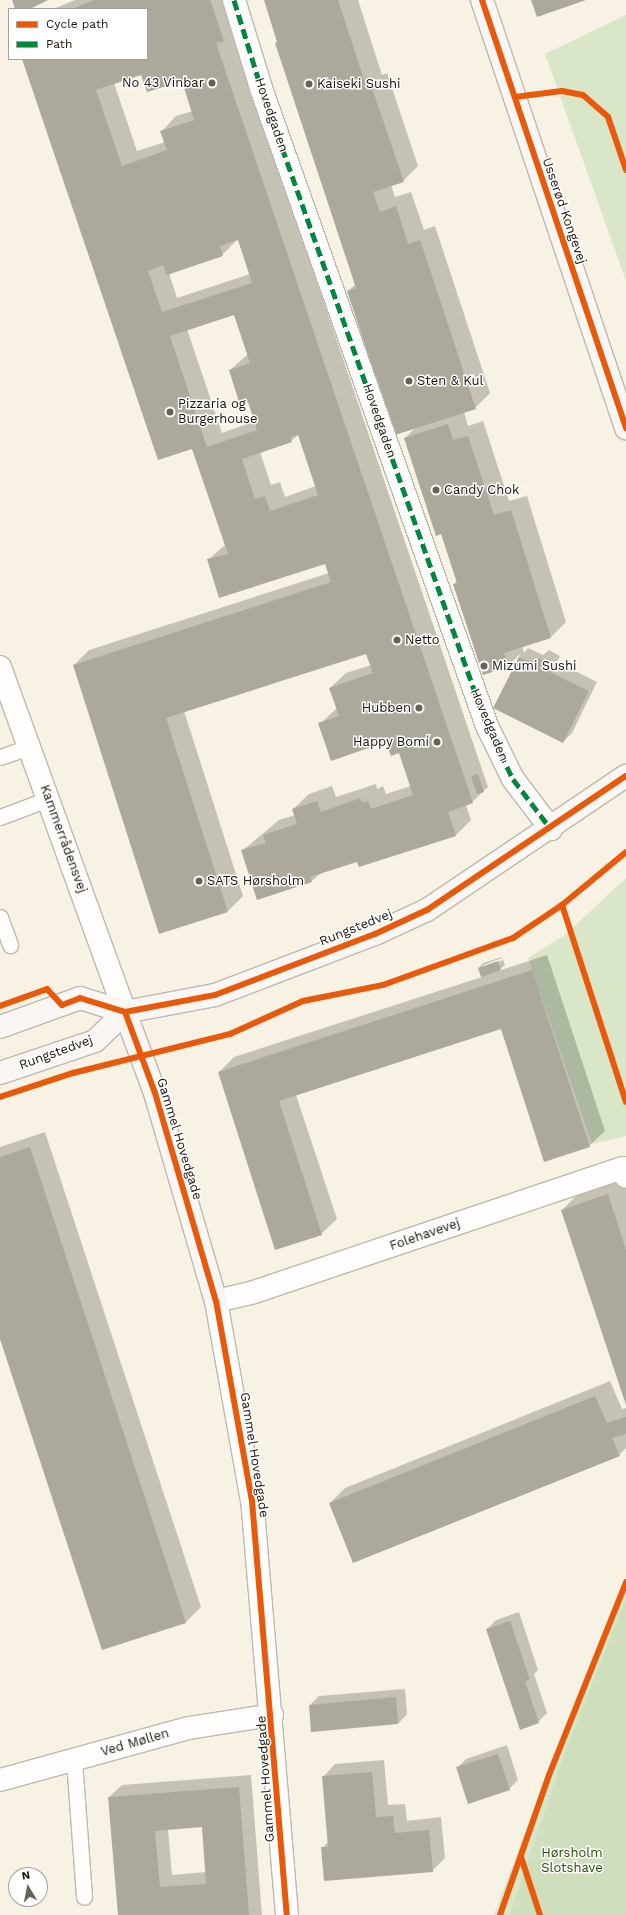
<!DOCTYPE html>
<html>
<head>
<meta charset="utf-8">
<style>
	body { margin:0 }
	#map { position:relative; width:626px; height:1915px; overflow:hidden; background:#f7f2e3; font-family:"Work Sans",sans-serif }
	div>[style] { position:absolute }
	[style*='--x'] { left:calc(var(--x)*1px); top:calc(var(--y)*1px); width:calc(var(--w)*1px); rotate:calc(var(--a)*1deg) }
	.green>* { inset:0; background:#d9e6c8 }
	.forest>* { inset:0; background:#cfdfbd }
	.shadow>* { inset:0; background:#0003 }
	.building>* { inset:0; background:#ada89c }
	.roads { filter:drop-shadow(1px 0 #bdb9ac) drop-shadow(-1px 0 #bdb9ac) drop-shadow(0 1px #bdb9ac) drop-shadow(0 -1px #bdb9ac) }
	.lane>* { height:15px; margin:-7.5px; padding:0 7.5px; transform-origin:7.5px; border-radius:7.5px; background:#fefdfb }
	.street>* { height:22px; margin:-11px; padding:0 11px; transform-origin:11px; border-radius:11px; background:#fefdfb }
	.secondary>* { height:22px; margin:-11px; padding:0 11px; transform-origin:11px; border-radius:11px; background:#f9f6f3 }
	.quiet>* { height:5px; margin-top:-2.5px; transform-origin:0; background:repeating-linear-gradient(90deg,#00873e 0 10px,transparent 0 15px) }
	.cycleway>* { height:6px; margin:-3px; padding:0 3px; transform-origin:3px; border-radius:3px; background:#e8590c }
	.dots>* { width:11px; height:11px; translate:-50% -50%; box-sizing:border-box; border:2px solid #fff; border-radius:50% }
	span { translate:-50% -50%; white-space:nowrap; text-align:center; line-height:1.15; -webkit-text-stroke:3px #fff; paint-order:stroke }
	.poi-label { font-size:13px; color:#181408 }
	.right { translate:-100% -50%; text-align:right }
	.left { translate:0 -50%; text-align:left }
	.street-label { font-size:13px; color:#181408 }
	.park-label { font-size:13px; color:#264e06 }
	.legend { position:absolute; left:8px; top:8px; width:140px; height:52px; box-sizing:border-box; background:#fff; border:1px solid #a3a19c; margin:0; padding:5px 7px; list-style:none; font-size:12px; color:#181408 }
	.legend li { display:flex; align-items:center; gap:8px; height:20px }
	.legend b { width:20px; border:1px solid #a3a19c }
	.north { position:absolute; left:8px; top:1867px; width:40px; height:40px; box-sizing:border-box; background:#fff; border:1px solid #a3a19c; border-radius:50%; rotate:350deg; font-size:11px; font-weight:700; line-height:16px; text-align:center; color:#181408 }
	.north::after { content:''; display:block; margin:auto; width:14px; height:18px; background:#666255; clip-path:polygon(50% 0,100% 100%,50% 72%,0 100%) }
</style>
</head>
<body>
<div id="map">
	<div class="green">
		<i style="clip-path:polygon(626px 15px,626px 281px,545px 54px)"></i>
		<i style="clip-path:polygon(626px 878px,626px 1136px,592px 1144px,528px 958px,565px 935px)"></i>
		<i style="clip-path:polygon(626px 1582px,626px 1915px,494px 1915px,550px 1766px)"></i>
	</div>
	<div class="forest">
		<i style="clip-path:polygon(626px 1599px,626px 1915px,510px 1915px,561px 1763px)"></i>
	</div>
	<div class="shadow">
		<i style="clip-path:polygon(evenodd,75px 0,230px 0,239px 25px,232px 31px,488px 787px,472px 802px,466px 805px,471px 820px,456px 835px,359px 866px,357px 860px,321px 873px,312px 881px,242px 851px,279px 820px,295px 815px,293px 809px,309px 794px,332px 786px,336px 797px,376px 784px,377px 789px,383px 786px,386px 794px,411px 786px,400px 752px,387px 741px,320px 724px,337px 708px,330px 688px,346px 673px,371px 665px,367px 653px,184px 711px,243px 896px,228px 911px,74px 665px,89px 650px,329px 573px,326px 563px,208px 560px,226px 544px,193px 447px,23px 59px,147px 59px,147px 9px,53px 9px,75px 0,142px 74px,182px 79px,193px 111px,176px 116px,161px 132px,165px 142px,137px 151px,114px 83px,142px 74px,75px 0,238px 239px,250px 274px,177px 298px,169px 273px,222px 255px,238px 239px,75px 0,234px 314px,248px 354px,230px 370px,248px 400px,255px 421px,222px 433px,187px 329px,234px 314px,75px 0,299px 434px,316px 486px,285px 497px,280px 482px,271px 485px,260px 452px,291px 441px,299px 434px)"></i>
		<i style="clip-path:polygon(265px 0,358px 0,382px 75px,387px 73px,418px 166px,403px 181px,391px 185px,395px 197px,411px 192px,424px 230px,435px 226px,490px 393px,475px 408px,464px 412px,468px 426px,483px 421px,509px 501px,527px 496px,566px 622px,551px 637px,522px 646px,524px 653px,528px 648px,543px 655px,549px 650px,560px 656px,557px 662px,597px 682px,572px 733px,563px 742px,494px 707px,521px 653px,508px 666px,454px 584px,457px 581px,442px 533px,405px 438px,416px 427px,348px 291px,356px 284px)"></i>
		<i style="clip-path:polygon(evenodd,547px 955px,605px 1131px,589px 1146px,502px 1028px,296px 1095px,337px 1219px,321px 1234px,219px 1072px,234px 1057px,482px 977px,479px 968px,483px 963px,502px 957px,505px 965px,498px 971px,547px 955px,502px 958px,503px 960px,483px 967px,483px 965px,502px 958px)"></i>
		<i style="clip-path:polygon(45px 1132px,201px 1607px,186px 1622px,0 1335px,0 1147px)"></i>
		<i style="clip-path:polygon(623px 1180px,626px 1189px,626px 1403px,562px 1210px,577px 1195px)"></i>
		<i style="clip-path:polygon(610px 1381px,622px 1409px,626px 1408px,626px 1448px,619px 1455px,330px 1503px,345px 1488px)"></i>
		<i style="clip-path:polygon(519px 1612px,538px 1670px,534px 1674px,547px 1713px,538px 1722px,487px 1629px,496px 1620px)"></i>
		<i style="clip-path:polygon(405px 1689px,407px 1714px,398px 1724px,310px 1705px,319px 1696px)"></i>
		<i style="clip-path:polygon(507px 1745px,518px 1780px,509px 1789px,457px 1768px,466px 1759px)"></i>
		<i style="clip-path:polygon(384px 1760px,388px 1805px,405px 1804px,407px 1821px,441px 1817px,445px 1858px,432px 1871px,322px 1848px,328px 1842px,323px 1777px,335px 1764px)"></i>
		<i style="clip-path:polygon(evenodd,251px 1775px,262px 1915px,119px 1915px,109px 1797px,122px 1785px,251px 1775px,202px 1826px,206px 1872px,172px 1875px,168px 1829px,202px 1826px)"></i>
	</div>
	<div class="building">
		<i style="clip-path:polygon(12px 0,48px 0,30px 9px,15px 9px)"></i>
		<i style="clip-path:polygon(evenodd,94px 0,210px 0,224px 41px,216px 43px,473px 803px,448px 812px,456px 836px,359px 867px,357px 862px,310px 877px,312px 882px,257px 900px,241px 850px,266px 843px,263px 835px,297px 824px,292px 809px,317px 801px,321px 812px,360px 798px,362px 803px,368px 801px,371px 809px,413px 795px,399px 753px,391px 756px,386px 742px,331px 761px,318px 723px,339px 716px,329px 688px,373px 673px,366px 654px,166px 718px,228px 912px,159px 934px,73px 665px,331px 582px,325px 564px,219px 598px,207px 559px,228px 554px,192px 449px,158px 460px,22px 59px,147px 59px,147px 9px,72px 9px,94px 0,141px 75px,147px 92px,182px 81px,194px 120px,160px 131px,167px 150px,122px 166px,96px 90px,141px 75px,94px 0,238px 240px,252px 283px,162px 312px,148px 271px,163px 265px,167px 275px,223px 256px,220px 246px,238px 240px,94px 0,234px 315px,250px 363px,229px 370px,240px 405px,248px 402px,257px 430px,207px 447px,170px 336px,234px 315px,94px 0,298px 435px,318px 495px,270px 511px,265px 496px,255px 499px,242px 459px,292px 442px,290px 438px,298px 435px)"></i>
		<i style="clip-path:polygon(264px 0,338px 0,367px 89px,372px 88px,404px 182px,373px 192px,380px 212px,396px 206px,408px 244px,420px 240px,476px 409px,395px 435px,347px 291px,356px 288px,275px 43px,277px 42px)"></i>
		<i style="clip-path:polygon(531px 0,586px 0,537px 17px)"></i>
		<i style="clip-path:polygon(448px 424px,453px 440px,468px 436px,494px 515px,511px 510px,551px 638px,504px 653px,509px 667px,483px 675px,453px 584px,457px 583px,441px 534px,436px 536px,404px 438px)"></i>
		<i style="clip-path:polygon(519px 657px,535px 665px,539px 658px,552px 665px,548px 671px,589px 691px,563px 743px,493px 708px)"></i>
		<i style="clip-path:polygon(478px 774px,484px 792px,477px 794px,471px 776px)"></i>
		<i style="clip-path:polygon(498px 961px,501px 970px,481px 977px,478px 968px)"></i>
		<i style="clip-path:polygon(532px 970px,590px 1147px,544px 1162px,501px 1029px,279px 1101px,322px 1235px,275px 1250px,218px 1072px)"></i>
		<i style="clip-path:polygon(30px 1147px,186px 1623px,102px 1650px,0 1339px,0 1157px)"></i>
		<i style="clip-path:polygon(608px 1194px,626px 1250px,626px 1405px,561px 1210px)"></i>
		<i style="clip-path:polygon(595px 1396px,607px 1423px,626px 1417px,626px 1434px,612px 1438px,620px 1456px,353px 1563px,329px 1503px)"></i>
		<i style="clip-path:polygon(510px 1621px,530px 1680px,525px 1681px,539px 1723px,520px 1730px,486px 1629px)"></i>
		<i style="clip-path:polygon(396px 1697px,398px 1724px,311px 1732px,309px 1705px)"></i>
		<i style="clip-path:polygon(498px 1754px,510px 1790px,468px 1804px,456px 1767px)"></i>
		<i style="clip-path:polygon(372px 1772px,376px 1817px,393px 1816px,395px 1833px,429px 1830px,433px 1872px,324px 1881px,321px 1847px,328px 1847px,322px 1776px)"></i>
		<i style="clip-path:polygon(evenodd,239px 1787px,249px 1915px,118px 1915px,108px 1797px,239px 1787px,202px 1827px,206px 1884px,160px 1887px,155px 1831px,202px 1827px)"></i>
	</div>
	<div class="roads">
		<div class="lane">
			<i style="--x:0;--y:757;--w:31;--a:-19"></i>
			<i style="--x:0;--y:817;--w:51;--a:-20.6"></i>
			<i style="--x:0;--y:917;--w:30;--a:70"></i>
			<i style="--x:74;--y:1760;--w:137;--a:85.8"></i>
		</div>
		<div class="street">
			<i style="--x:234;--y:0;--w:95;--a:72.9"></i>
			<i style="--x:262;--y:91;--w:674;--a:70.49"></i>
			<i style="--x:487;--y:726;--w:59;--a:63.9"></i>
			<i style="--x:513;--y:779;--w:63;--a:52.8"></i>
			<i style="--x:0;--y:667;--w:367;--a:70.1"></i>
			<i style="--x:0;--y:1780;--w:196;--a:-15.4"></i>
			<i style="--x:189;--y:1728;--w:84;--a:-8.9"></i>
			<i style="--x:287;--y:1915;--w:415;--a:-94.8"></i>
			<i style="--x:252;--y:1501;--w:203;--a:-100.2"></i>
			<i style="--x:216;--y:1301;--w:39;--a:-13"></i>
			<i style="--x:254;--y:1292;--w:389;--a:-18.6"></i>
			<i style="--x:623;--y:1168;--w:9;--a:72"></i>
		</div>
		<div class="secondary">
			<i style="--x:482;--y:0;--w:452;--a:71.4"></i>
			<i style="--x:125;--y:1012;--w:86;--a:69.7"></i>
			<i style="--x:155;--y:1093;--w:217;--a:73.7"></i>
			<i style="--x:0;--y:1027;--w:85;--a:-19.9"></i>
			<i style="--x:80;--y:998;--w:47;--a:17.3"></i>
			<i style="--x:125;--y:1012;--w:92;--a:-10.7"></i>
			<i style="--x:215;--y:995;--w:171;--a:-20.9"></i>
			<i style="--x:375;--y:934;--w:57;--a:-24.8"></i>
			<i style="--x:427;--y:910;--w:240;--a:-34"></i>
			<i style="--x:0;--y:1073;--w:100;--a:-18.6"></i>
			<i style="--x:95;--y:1041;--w:42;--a:-44"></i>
		</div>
	</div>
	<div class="quiet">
		<i style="--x:234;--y:0;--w:95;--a:72.9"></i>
		<i style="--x:262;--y:91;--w:674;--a:70.49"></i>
		<i style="--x:487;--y:726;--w:59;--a:63.9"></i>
		<i style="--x:513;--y:779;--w:63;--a:52.8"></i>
	</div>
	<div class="cycleway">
		<i style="--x:482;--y:0;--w:452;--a:71.4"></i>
		<i style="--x:515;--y:97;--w:47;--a:-7.3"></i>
		<i style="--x:562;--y:91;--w:21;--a:11"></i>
		<i style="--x:583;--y:95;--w:33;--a:41"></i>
		<i style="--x:608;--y:117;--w:56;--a:71.2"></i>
		<i style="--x:562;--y:905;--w:207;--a:72"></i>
		<i style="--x:0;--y:1006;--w:50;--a:-19.9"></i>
		<i style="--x:47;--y:989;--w:22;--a:47"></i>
		<i style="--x:62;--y:1005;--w:19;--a:-21"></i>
		<i style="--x:80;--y:998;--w:47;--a:17.3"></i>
		<i style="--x:125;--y:1012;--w:92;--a:-10.7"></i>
		<i style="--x:215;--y:995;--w:171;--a:-20.9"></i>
		<i style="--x:375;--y:934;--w:57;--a:-24.8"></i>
		<i style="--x:427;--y:910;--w:240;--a:-34"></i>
		<i style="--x:125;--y:1012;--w:86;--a:69.7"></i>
		<i style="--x:155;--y:1093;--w:217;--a:73.7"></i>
		<i style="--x:216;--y:1301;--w:203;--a:79.8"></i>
		<i style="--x:252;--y:1501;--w:415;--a:85.2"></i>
		<i style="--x:0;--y:1097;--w:77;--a:-18.2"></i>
		<i style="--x:73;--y:1073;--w:162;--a:-14"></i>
		<i style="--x:230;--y:1034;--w:80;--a:-24.3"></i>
		<i style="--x:303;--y:1001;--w:82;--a:-11.3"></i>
		<i style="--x:383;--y:985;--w:138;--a:-19.9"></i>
		<i style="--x:513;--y:938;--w:59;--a:-34"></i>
		<i style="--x:562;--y:905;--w:83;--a:-39.6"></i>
		<i style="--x:521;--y:1857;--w:61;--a:71.9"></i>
		<i style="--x:500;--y:1915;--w:148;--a:-70.7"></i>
		<i style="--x:549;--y:1775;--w:208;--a:-68.2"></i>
	</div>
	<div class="dots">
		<i style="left:212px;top:83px;background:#666255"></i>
		<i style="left:309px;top:84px;background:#666255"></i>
		<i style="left:409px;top:381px;background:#666255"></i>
		<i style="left:170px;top:412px;background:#666255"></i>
		<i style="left:436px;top:490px;background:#666255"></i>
		<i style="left:397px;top:640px;background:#666255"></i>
		<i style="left:484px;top:666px;background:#666255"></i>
		<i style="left:419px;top:708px;background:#666255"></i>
		<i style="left:437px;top:742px;background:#666255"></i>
		<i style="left:199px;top:881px;background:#666255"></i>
	</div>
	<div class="poi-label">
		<span class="right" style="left:204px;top:83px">No 43 Vinbar</span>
		<span class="left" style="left:317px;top:84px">Kaiseki Sushi</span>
		<span class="left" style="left:417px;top:381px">Sten &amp; Kul</span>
		<span class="left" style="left:178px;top:412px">Pizzaria og<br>Burgerhouse</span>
		<span class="left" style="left:444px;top:490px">Candy Chok</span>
		<span class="left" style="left:405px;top:640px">Netto</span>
		<span class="left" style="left:492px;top:666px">Mizumi Sushi</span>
		<span class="right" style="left:411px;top:708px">Hubben</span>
		<span class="right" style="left:429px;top:742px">Happy Bomí</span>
		<span class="left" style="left:207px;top:881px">SATS Hørsholm</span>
	</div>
	<div class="street-label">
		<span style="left:271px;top:115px;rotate:71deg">Hovedgaden</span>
		<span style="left:564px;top:211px;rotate:71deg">Usserød Kongevej</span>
		<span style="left:379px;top:421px;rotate:71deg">Hovedgaden</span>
		<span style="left:489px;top:725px;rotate:67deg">Hovedgaden</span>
		<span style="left:63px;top:839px;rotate:70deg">Kammerrådensvej</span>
		<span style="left:356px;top:928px;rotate:-22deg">Rungstedvej</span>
		<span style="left:56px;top:1053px;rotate:-20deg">Rungstedvej</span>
		<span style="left:179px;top:1139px;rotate:73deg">Gammel Hovedgade</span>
		<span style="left:425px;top:1235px;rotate:-19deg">Folehavevej</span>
		<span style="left:254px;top:1455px;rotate:81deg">Gammel Hovedgade</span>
		<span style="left:135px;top:1743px;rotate:-16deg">Ved Møllen</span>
		<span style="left:266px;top:1779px;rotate:-94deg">Gammel Hovedgade</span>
	</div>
	<div class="park-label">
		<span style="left:572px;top:1861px">Hørsholm<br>Slotshave</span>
	</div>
	<ul class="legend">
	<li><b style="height:5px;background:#e8590c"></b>Cycle path</li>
	<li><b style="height:5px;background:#00873e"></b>Path</li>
	</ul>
	<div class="north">N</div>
</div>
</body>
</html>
